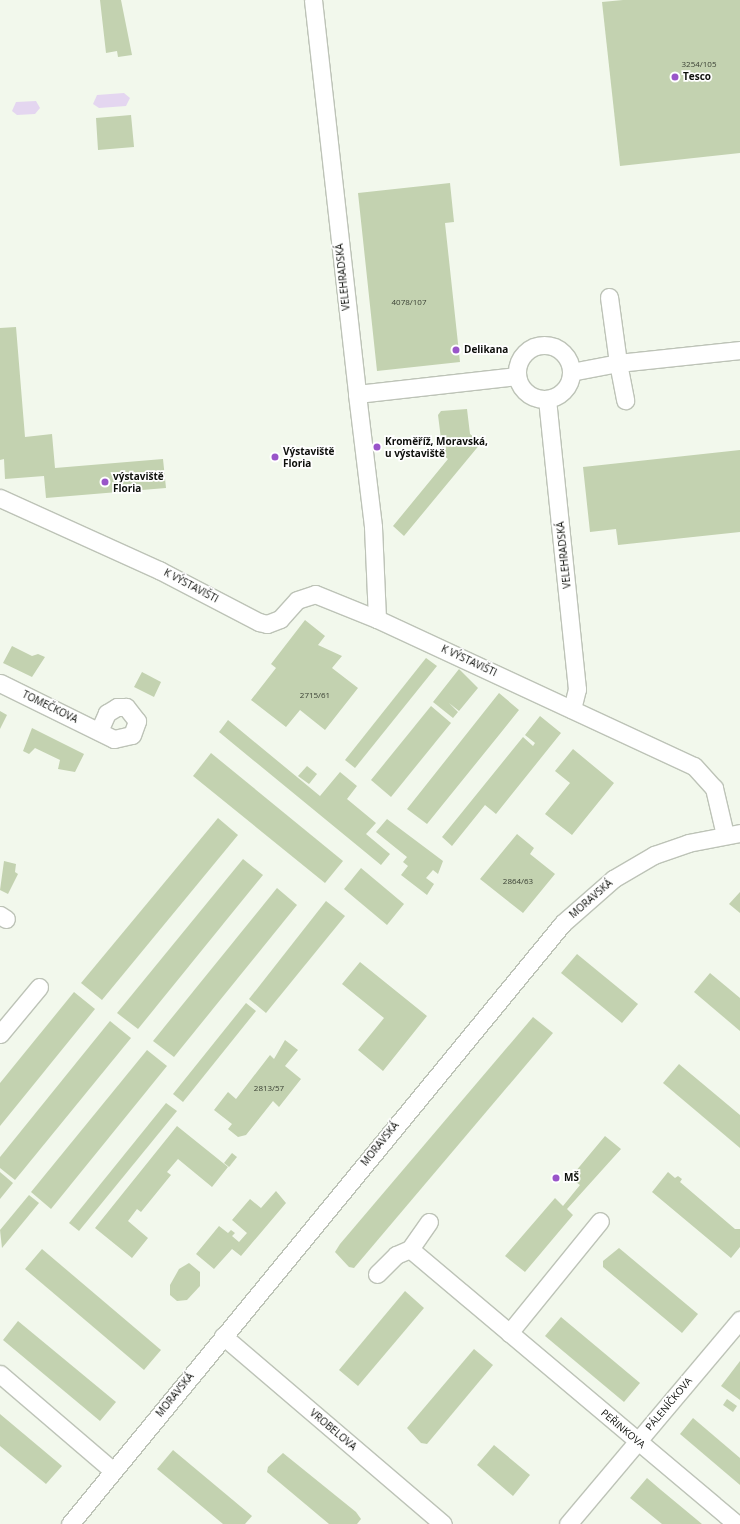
<!DOCTYPE html>
<html>
<head>
<meta charset="utf-8">
<style>
	body { margin:0 }
	#map { position:relative; width:740px; height:1524px; overflow:hidden; background:#f2f8ec; font-family:"Open Sans",sans-serif }
	div>[style] { position:absolute }
	[style*='--x'] { left:calc(var(--x)*1px); top:calc(var(--y)*1px); width:calc(var(--w)*1px); rotate:calc(var(--a)*1deg) }
	.green>* { inset:0; background:#e4d6f0 }
	.building>* { inset:0; background:#c3d2b0 }
	.roads { filter:drop-shadow(1px 0 #bdc3b7) drop-shadow(-1px 0 #bdc3b7) drop-shadow(0 1px #bdc3b7) drop-shadow(0 -1px #bdc3b7) }
	.minor>* { height:17px; margin:-8.5px; padding:0 8.5px; transform-origin:8.5px; border-radius:8.5px; background:#fff }
	.minor>.ring { margin:-8.5px; padding:0; box-sizing:content-box; background:none; border:17px solid #fff; border-radius:50% }
	.dots>* { width:11px; height:11px; translate:-50% -50%; box-sizing:border-box; border:2px solid #fff; border-radius:50% }
	span { translate:-50% -50%; white-space:nowrap; text-align:center; line-height:1.15; -webkit-text-stroke:3.5px #fff; paint-order:stroke }
	.number-label { font-size:8px; color:#3a4034 }
	.number-label span { -webkit-text-stroke-width:0 }
	.poi-label { font-size:10px; color:#0d0f0b; font-weight:700 }
	.left { translate:0 -50%; text-align:left }
	.street-label { font-size:10px; color:#0d0f0b }
</style>
</head>
<body>
<div id="map">
	<div class="green">
		<i style="clip-path:polygon(124px 93px,130px 98px,126px 106px,99px 108px,93px 104px,97px 95px)"></i>
		<i style="clip-path:polygon(36px 101px,40px 108px,35px 114px,17px 115px,12px 111px,16px 102px)"></i>
	</div>
	<div class="building">
		<i style="clip-path:polygon(100px 0,121px 0,132px 55px,118px 57px,117px 51px,106px 53px)"></i>
		<i style="clip-path:polygon(623px 0,740px 0,740px 153px,620px 166px,602px 2px)"></i>
		<i style="clip-path:polygon(131px 115px,134px 147px,98px 150px,96px 118px)"></i>
		<i style="clip-path:polygon(450px 183px,454px 222px,445px 223px,460px 362px,377px 371px,358px 193px)"></i>
		<i style="clip-path:polygon(16px 327px,25px 437px,52px 434px,55px 468px,163px 459px,166px 488px,46px 498px,44px 476px,5px 479px,4px 459px,0 460px,0 328px)"></i>
		<i style="clip-path:polygon(467px 409px,470px 434px,481px 443px,404px 536px,393px 526px,448px 459px,443px 455px,438px 415px,441px 411px)"></i>
		<i style="clip-path:polygon(740px 450px,740px 532px,618px 545px,616px 529px,590px 532px,583px 467px)"></i>
		<i style="clip-path:polygon(305px 620px,325px 636px,318px 645px,342px 656px,332px 668px,358px 688px,325px 730px,300px 710px,286px 727px,251px 700px,276px 668px,271px 664px)"></i>
		<i style="clip-path:polygon(12px 646px,32px 656px,38px 654px,45px 657px,32px 677px,3px 663px)"></i>
		<i style="clip-path:polygon(426px 658px,437px 666px,355px 768px,345px 760px)"></i>
		<i style="clip-path:polygon(459px 669px,478px 688px,459px 711px,449px 703px,458px 712px,453px 718px,433px 702px)"></i>
		<i style="clip-path:polygon(142px 672px,161px 682px,154px 697px,134px 687px)"></i>
		<i style="clip-path:polygon(499px 693px,519px 710px,499px 735px,489px 727px,499px 735px,427px 824px,407px 809px)"></i>
		<i style="clip-path:polygon(431px 706px,451px 723px,391px 797px,371px 780px)"></i>
		<i style="clip-path:polygon(0 711px,7px 715px,0 729px)"></i>
		<i style="clip-path:polygon(540px 716px,561px 733px,496px 814px,485px 805px,452px 846px,442px 837px,523px 737px,533px 746px,535px 743px,525px 735px)"></i>
		<i style="clip-path:polygon(228px 720px,320px 796px,340px 772px,357px 786px,347px 799px,376px 823px,366px 834px,390px 854px,381px 865px,219px 732px)"></i>
		<i style="clip-path:polygon(32px 728px,84px 754px,75px 772px,58px 769px,60px 760px,35px 748px,29px 754px,23px 751px)"></i>
		<i style="clip-path:polygon(573px 749px,614px 783px,572px 835px,545px 814px,570px 783px,555px 771px)"></i>
		<i style="clip-path:polygon(211px 753px,343px 861px,325px 883px,193px 776px)"></i>
		<i style="clip-path:polygon(307px 766px,317px 774px,309px 784px,298px 776px)"></i>
		<i style="clip-path:polygon(218px 818px,238px 835px,102px 1000px,81px 983px)"></i>
		<i style="clip-path:polygon(387px 819px,443px 861px,438px 874px,433px 870px,426px 878px,434px 884px,427px 895px,401px 875px,408px 866px,403px 862px,407px 857px,376px 832px)"></i>
		<i style="clip-path:polygon(517px 834px,534px 848px,530px 854px,555px 874px,523px 913px,480px 879px)"></i>
		<i style="clip-path:polygon(243px 859px,263px 875px,138px 1029px,117px 1013px)"></i>
		<i style="clip-path:polygon(4px 861px,16px 864px,15px 872px,18px 874px,8px 894px,0 890px)"></i>
		<i style="clip-path:polygon(361px 868px,404px 904px,387px 925px,344px 889px)"></i>
		<i style="clip-path:polygon(277px 888px,297px 905px,174px 1057px,153px 1041px)"></i>
		<i style="clip-path:polygon(740px 892px,740px 913px,729px 904px)"></i>
		<i style="clip-path:polygon(326px 901px,345px 916px,266px 1013px,249px 999px)"></i>
		<i style="clip-path:polygon(577px 954px,638px 1004px,622px 1023px,561px 973px)"></i>
		<i style="clip-path:polygon(360px 962px,427px 1016px,383px 1071px,358px 1050px,384px 1018px,342px 984px)"></i>
		<i style="clip-path:polygon(710px 973px,740px 998px,740px 1031px,694px 992px)"></i>
		<i style="clip-path:polygon(74px 992px,95px 1009px,0 1126px,0 1083px)"></i>
		<i style="clip-path:polygon(246px 1003px,256px 1011px,183px 1102px,173px 1094px)"></i>
		<i style="clip-path:polygon(533px 1017px,553px 1033px,354px 1268px,349px 1267px,335px 1252px,340px 1244px)"></i>
		<i style="clip-path:polygon(110px 1021px,131px 1038px,15px 1180px,0 1168px,0 1157px)"></i>
		<i style="clip-path:polygon(285px 1040px,298px 1050px,285px 1066px,301px 1079px,279px 1107px,273px 1101px,246px 1135px,238px 1137px,228px 1129px,232px 1124px,214px 1110px,228px 1092px,236px 1099px,270px 1055px,274px 1059px)"></i>
		<i style="clip-path:polygon(147px 1050px,167px 1066px,51px 1209px,31px 1192px)"></i>
		<i style="clip-path:polygon(679px 1064px,740px 1115px,740px 1148px,663px 1083px)"></i>
		<i style="clip-path:polygon(166px 1103px,177px 1111px,79px 1231px,69px 1223px)"></i>
		<i style="clip-path:polygon(177px 1126px,228px 1167px,212px 1187px,178px 1159px,167px 1172px,171px 1175px,141px 1212px,137px 1209px,128px 1221px,148px 1238px,132px 1258px,95px 1228px)"></i>
		<i style="clip-path:polygon(605px 1136px,621px 1149px,567px 1209px,573px 1215px,525px 1272px,505px 1256px,555px 1198px,563px 1206px,580px 1185px,570px 1178px)"></i>
		<i style="clip-path:polygon(232px 1153px,237px 1157px,229px 1167px,224px 1163px)"></i>
		<i style="clip-path:polygon(0 1172px,13px 1183px,0 1199px)"></i>
		<i style="clip-path:polygon(668px 1172px,675px 1178px,678px 1176px,682px 1179px,680px 1182px,735px 1229px,740px 1229px,740px 1247px,731px 1258px,652px 1192px)"></i>
		<i style="clip-path:polygon(276px 1191px,286px 1203px,241px 1256px,232px 1249px,214px 1269px,196px 1254px,219px 1226px,228px 1233px,231px 1230px,235px 1233px,232px 1236px,239px 1242px,247px 1233px,232px 1220px,250px 1199px,261px 1208px)"></i>
		<i style="clip-path:polygon(29px 1195px,39px 1203px,2px 1248px,0 1230px)"></i>
		<i style="clip-path:polygon(619px 1248px,698px 1314px,682px 1333px,603px 1267px,603px 1261px)"></i>
		<i style="clip-path:polygon(42px 1249px,161px 1350px,144px 1370px,25px 1269px)"></i>
		<i style="clip-path:polygon(189px 1263px,200px 1272px,200px 1286px,187px 1300px,177px 1301px,170px 1295px,170px 1285px,179px 1269px)"></i>
		<i style="clip-path:polygon(405px 1291px,424px 1308px,358px 1386px,339px 1370px)"></i>
		<i style="clip-path:polygon(561px 1317px,640px 1383px,624px 1402px,545px 1336px)"></i>
		<i style="clip-path:polygon(18px 1321px,116px 1402px,100px 1421px,3px 1340px)"></i>
		<i style="clip-path:polygon(474px 1349px,493px 1365px,427px 1444px,421px 1443px,407px 1428px)"></i>
		<i style="clip-path:polygon(740px 1361px,740px 1400px,721px 1386px)"></i>
		<i style="clip-path:polygon(727px 1399px,737px 1406px,733px 1412px,723px 1405px)"></i>
		<i style="clip-path:polygon(0 1414px,62px 1466px,46px 1484px,0 1446px)"></i>
		<i style="clip-path:polygon(693px 1418px,740px 1458px,740px 1485px,680px 1434px)"></i>
		<i style="clip-path:polygon(494px 1445px,530px 1475px,513px 1496px,477px 1465px)"></i>
		<i style="clip-path:polygon(173px 1450px,252px 1516px,245px 1524px,223px 1524px,157px 1469px)"></i>
		<i style="clip-path:polygon(283px 1453px,356px 1512px,361px 1519px,357px 1524px,329px 1524px,267px 1472px,268px 1467px)"></i>
		<i style="clip-path:polygon(647px 1478px,661px 1490px,702px 1524px,662px 1524px,630px 1498px)"></i>
	</div>
	<div class="roads">
		<div class="minor">
			<i style="--x:313;--y:0;--w:396;--a:83.6"></i>
			<i style="--x:357;--y:394;--w:161;--a:-6.4"></i>
			<i style="--x:609;--y:297;--w:67;--a:82.2"></i>
			<i style="--x:618;--y:363;--w:123;--a:-6.1"></i>
			<i class="ring" style="left:517px;top:345px;width:37px;height:37px"></i>
			<i style="--x:571;--y:372;--w:48;--a:-10.8"></i>
			<i style="--x:618;--y:363;--w:38;--a:79"></i>
			<i style="--x:357;--y:394;--w:134;--a:83.1"></i>
			<i style="--x:373;--y:527;--w:92;--a:87.5"></i>
			<i style="--x:377;--y:619;--w:349;--a:24.9"></i>
			<i style="--x:694;--y:766;--w:30;--a:48"></i>
			<i style="--x:714;--y:788;--w:48;--a:76.8"></i>
			<i style="--x:547;--y:399;--w:292;--a:84.1"></i>
			<i style="--x:577;--y:689;--w:21;--a:104"></i>
			<i style="--x:0;--y:498;--w:175;--a:24.4"></i>
			<i style="--x:159;--y:570;--w:113;--a:27.5"></i>
			<i style="--x:259;--y:622;--w:8;--a:14"></i>
			<i style="--x:267;--y:624;--w:14;--a:-21"></i>
			<i style="--x:280;--y:619;--w:25;--a:-48"></i>
			<i style="--x:297;--y:600;--w:19;--a:-18"></i>
			<i style="--x:315;--y:594;--w:67;--a:22"></i>
			<i style="--x:0;--y:683;--w:127;--a:26.2"></i>
			<i style="--x:114;--y:739;--w:18;--a:-13"></i>
			<i style="--x:132;--y:735;--w:15;--a:-70"></i>
			<i style="--x:137;--y:721;--w:18;--a:-128"></i>
			<i style="--x:126;--y:707;--w:9;--a:180"></i>
			<i style="--x:117;--y:707;--w:12;--a:149"></i>
			<i style="--x:107;--y:713;--w:20;--a:114"></i>
			<i style="--x:0;--y:915;--w:7;--a:34"></i>
			<i style="--x:0;--y:1034;--w:61;--a:-50.3"></i>
			<i style="--x:410;--y:1249;--w:427;--a:40.1"></i>
			<i style="--x:377;--y:1274;--w:27;--a:-45"></i>
			<i style="--x:396;--y:1255;--w:15;--a:-23"></i>
			<i style="--x:410;--y:1249;--w:33;--a:-55"></i>
			<i style="--x:509;--y:1333;--w:144;--a:-50.9"></i>
			<i style="--x:223;--y:1336;--w:289;--a:40.5"></i>
			<i style="--x:0;--y:1374;--w:149;--a:40.6"></i>
			<i style="--x:70;--y:1524;--w:777;--a:-50.64"></i>
			<i style="--x:563;--y:923;--w:67;--a:-41.3"></i>
			<i style="--x:613;--y:879;--w:48;--a:-30.3"></i>
			<i style="--x:654;--y:855;--w:36;--a:-19"></i>
			<i style="--x:688;--y:843;--w:53;--a:-10.9"></i>
			<i style="--x:568;--y:1524;--w:267;--a:-49.9"></i>
		</div>
	</div>
	<div class="dots">
		<i style="left:675px;top:77px;background:#9955c9"></i>
		<i style="left:456px;top:350px;background:#9955c9"></i>
		<i style="left:377px;top:447px;background:#9955c9"></i>
		<i style="left:275px;top:457px;background:#9955c9"></i>
		<i style="left:105px;top:482px;background:#9955c9"></i>
		<i style="left:556px;top:1178px;background:#9955c9"></i>
	</div>
	<div class="number-label">
		<span style="left:699px;top:64px">3254/105</span>
		<span style="left:409px;top:302px">4078/107</span>
		<span style="left:315px;top:695px">2715/61</span>
		<span style="left:518px;top:881px">2864/63</span>
		<span style="left:269px;top:1088px">2813/57</span>
	</div>
	<div class="poi-label">
		<span class="left" style="left:683px;top:77px">Tesco</span>
		<span class="left" style="left:464px;top:350px">Delikana</span>
		<span class="left" style="left:385px;top:447px">Kroměříž, Moravská,<br>u výstaviště</span>
		<span class="left" style="left:283px;top:457px">Výstaviště<br>Floria</span>
		<span class="left" style="left:113px;top:482px">výstaviště<br>Floria</span>
		<span class="left" style="left:564px;top:1178px">MŠ</span>
	</div>
	<div class="street-label">
		<span style="left:343px;top:277px;rotate:-96deg">VELEHRADSKÁ</span>
		<span style="left:564px;top:555px;rotate:-96deg">VELEHRADSKÁ</span>
		<span style="left:191px;top:586px;rotate:28deg">K VÝSTAVIŠTI</span>
		<span style="left:469px;top:661px;rotate:25deg">K VÝSTAVIŠTI</span>
		<span style="left:50px;top:707px;rotate:26deg">TOMEČKOVA</span>
		<span style="left:591px;top:899px;rotate:-41deg">MORAVSKÁ</span>
		<span style="left:380px;top:1144px;rotate:-51deg">MORAVSKÁ</span>
		<span style="left:175px;top:1395px;rotate:-51deg">MORAVSKÁ</span>
		<span style="left:669px;top:1404px;rotate:-50deg">PÁLENÍČKOVA</span>
		<span style="left:623px;top:1429px;rotate:40deg">PEŘINKOVA</span>
		<span style="left:333px;top:1430px;rotate:40deg">VROBELOVA</span>
	</div>
</div>
</body>
</html>
